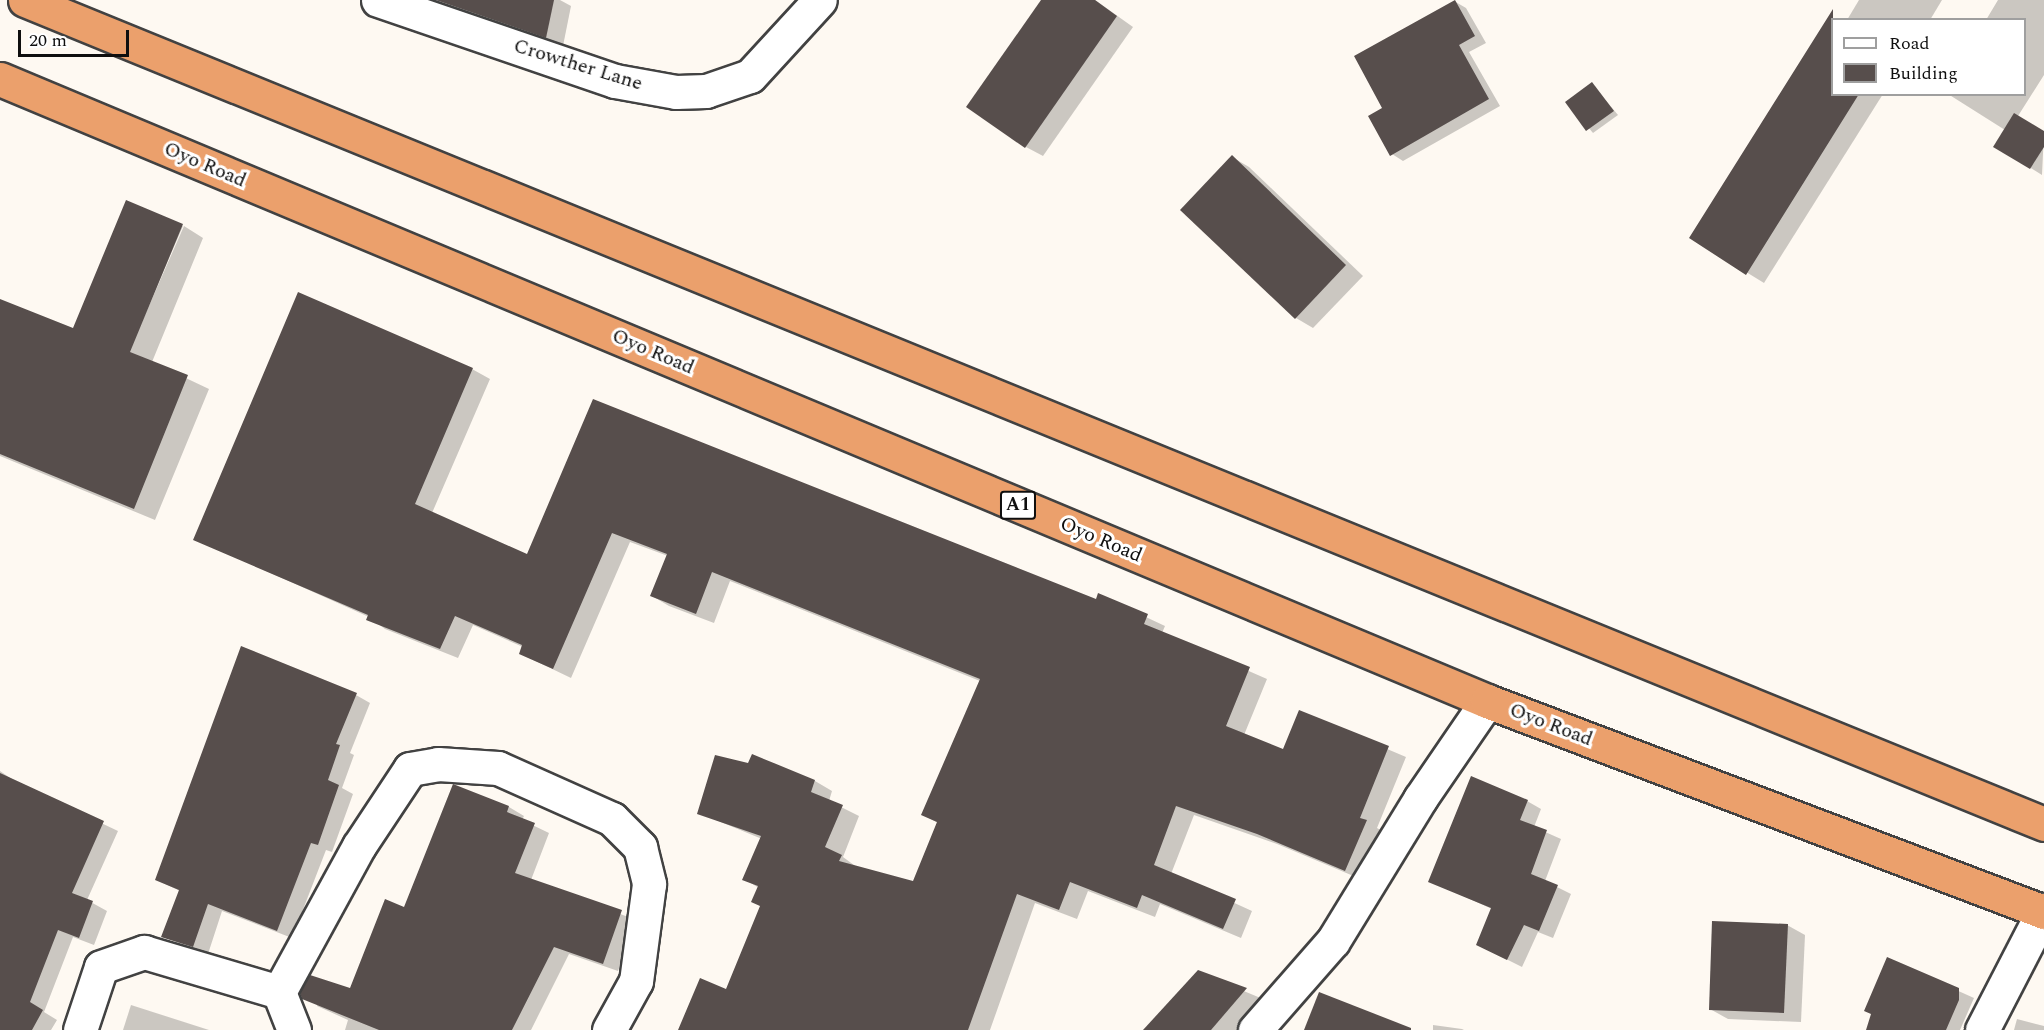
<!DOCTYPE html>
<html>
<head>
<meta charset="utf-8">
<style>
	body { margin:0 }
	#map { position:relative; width:2044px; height:1030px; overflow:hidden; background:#fef9f2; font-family:Spectral,serif }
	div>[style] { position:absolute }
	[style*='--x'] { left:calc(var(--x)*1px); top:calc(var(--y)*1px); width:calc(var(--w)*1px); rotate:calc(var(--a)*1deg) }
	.shadow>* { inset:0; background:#0003 }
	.building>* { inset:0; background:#574e4c }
	.roads { filter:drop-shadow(2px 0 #424242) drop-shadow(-2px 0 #424242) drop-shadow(0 2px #424242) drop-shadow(0 -2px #424242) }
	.minor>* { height:33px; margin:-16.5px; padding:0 16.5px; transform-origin:16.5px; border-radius:16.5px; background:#fff }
	.trunk>* { height:33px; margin:-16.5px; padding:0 16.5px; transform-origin:16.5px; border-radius:16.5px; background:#eba06c }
	span { translate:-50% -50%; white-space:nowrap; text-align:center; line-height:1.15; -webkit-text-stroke:6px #fff; paint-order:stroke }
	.shield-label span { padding:2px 4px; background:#fff; border:2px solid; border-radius:4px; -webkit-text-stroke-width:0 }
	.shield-label { font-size:18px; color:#0f0f0f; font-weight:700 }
	.street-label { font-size:20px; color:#0f0f0f }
	.legend { position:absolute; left:1831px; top:18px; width:195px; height:78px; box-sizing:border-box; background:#fff; border:2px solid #9f9f9f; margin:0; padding:8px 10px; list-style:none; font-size:18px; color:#0f0f0f }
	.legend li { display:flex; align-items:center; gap:12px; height:30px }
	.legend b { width:30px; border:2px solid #9f9f9f }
	.scale { position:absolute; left:18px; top:30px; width:111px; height:27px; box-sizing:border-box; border:3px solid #0f0f0f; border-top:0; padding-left:8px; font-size:18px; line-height:21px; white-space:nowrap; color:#0f0f0f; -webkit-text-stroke:4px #fff; paint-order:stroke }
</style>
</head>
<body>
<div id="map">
	<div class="shadow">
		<i style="clip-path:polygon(428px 0,560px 0,571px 6px,563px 46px)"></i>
		<i style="clip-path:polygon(1042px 0,1095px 0,1133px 27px,1043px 156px,1026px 147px)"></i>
		<i style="clip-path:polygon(1859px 0,1942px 0,1930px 20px,1847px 20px)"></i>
		<i style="clip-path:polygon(1998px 0,2044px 0,2044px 75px,2018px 116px,2044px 132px,2042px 175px,1995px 146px,2005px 130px,1948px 94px,2024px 94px,2024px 20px,1986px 20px)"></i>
		<i style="clip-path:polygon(1454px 1px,1466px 8px,1486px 43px,1469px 52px,1500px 106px,1403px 161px,1392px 154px,1384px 108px)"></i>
		<i style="clip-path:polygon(1592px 84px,1618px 115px,1593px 133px,1567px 102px)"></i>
		<i style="clip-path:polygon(1832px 94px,1883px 94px,1764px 283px,1691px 238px)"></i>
		<i style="clip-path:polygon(1232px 157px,1249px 167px,1363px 276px,1313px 328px,1296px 318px,1183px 210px)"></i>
		<i style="clip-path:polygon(127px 202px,183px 226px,126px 358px,184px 226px,203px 238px,152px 362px,209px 389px,155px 520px,0 456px,0 300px,73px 330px)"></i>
		<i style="clip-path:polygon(472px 369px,490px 379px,432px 513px,528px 556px,594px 400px,1096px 601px,1099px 595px,1165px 626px,1162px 633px,1267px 679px,1244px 735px,1284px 751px,1300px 712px,1406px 757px,1377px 828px,1384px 832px,1363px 880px,1277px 844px,1194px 815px,1171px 874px,1252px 911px,1241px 938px,1160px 904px,1155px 917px,1088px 891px,1077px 919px,1035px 903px,990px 1030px,680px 1030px,727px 991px,761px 906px,759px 888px,744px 879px,762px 839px,699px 813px,749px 764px,753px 756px,815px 781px,832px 791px,829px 801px,859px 816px,843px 857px,858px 868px,914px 883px,938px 823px,923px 815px,980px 681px,730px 581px,714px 623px,669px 606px,652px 596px,668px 556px,630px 542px,571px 678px,521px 654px,523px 647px,473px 625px,458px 658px,385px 629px,369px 617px,195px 539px)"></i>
		<i style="clip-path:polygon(356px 695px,370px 703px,350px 753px,354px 755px,342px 788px,353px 794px,332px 852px,326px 850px,292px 938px,222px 911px,208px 954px,163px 937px,180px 891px,157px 880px)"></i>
		<i style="clip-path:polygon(0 771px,19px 784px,118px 831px,87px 900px,107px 911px,94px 945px,73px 937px,44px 1012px,57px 1020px,51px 1030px,0 1030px)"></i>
		<i style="clip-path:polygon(454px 786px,509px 807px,524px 816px,522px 820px,549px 833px,531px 880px,636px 920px,618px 971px,569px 954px,531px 1030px,345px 1030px,348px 1020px,317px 1006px,324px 982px,351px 990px,404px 909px)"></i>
		<i style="clip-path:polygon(1527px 801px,1541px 809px,1534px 827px,1561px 839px,1545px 881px,1571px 894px,1553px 938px,1538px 932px,1522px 967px,1478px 945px,1492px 909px,1430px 881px)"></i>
		<i style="clip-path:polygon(1787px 925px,1805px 935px,1801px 1022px,1728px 1019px,1710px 1009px)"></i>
		<i style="clip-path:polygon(1887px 959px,1974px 998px,1960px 1030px,1909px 1030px)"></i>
		<i style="clip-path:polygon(1198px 972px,1263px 999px,1237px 1030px,1146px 1030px)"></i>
		<i style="clip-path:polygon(131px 1005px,209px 1030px,123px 1030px)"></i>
		<i style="clip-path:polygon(2017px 1019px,2044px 1026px,2044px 1030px,2014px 1030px)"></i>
		<i style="clip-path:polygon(1433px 1025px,1462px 1029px,1464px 1030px,1433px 1030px)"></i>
	</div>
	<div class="building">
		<i style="clip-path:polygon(436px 0,554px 0,546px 38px)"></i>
		<i style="clip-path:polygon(1041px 0,1095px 0,1117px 16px,1025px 148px,966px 107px)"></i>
		<i style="clip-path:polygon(1455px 0,1475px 36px,1459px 45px,1489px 99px,1390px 156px,1368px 116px,1382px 108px,1354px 56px)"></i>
		<i style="clip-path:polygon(1833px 9px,1833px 94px,1859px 94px,1746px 275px,1689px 238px)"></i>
		<i style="clip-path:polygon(1592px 82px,1614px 111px,1586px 131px,1565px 102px)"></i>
		<i style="clip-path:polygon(2014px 113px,2044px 131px,2044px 147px,2030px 169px,1993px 147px)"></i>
		<i style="clip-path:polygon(1232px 155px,1346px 265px,1295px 319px,1180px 210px)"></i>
		<i style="clip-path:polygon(126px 200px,183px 224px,130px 352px,188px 375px,134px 509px,0 454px,0 299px,73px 328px)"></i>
		<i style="clip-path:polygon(298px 292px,473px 368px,415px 504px,527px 554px,593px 399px,1096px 599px,1098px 593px,1148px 614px,1144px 624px,1250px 667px,1226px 726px,1283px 749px,1299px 710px,1389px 746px,1360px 818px,1367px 820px,1345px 871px,1257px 834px,1176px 806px,1154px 865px,1236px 899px,1223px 929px,1142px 895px,1137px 908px,1070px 882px,1059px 910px,1017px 894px,968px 1030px,678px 1030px,700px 978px,726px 989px,760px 906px,751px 902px,758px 886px,742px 880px,761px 836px,697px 814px,715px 755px,748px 763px,752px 754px,815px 780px,811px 792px,843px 805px,825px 847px,842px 855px,839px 861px,913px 881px,937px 822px,921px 815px,980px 679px,712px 572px,696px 614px,650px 596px,667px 554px,612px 533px,553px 669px,519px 654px,522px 645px,455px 616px,440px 649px,366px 620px,368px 615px,193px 540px)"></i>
		<i style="clip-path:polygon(241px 646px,357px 693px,336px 744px,340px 745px,328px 780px,339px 785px,318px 845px,311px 843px,277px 931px,208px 904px,193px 947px,161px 937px,179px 890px,155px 880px)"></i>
		<i style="clip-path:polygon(0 773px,104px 821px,72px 893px,93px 901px,79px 938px,58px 930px,30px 1002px,43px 1010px,32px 1030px,0 1030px)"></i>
		<i style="clip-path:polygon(1471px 776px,1528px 800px,1520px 820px,1547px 830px,1531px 874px,1558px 885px,1539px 931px,1524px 925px,1507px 960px,1476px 945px,1491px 908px,1428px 882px)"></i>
		<i style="clip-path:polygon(453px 784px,509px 806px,507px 812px,535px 823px,515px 873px,622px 910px,603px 964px,554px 947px,512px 1030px,379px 1030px,302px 999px,300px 993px,310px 975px,350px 988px,385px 899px,404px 907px)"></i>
		<i style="clip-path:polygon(1712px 921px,1788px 924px,1784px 1013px,1709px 1010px)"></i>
		<i style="clip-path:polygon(1887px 957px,1959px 988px,1959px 1000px,1946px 1030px,1866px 1030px,1871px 1014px,1864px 1011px)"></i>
		<i style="clip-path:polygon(1198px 970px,1247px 988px,1211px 1030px,1143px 1030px)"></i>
		<i style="clip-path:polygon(1319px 992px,1411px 1028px,1411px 1030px,1304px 1030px)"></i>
	</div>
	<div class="roads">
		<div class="minor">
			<i style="--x:378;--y:0;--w:250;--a:18.9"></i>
			<i style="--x:615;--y:81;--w:62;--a:10.2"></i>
			<i style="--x:676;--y:92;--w:30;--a:-2"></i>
			<i style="--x:706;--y:91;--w:46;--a:-18.8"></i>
			<i style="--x:750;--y:76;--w:103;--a:-47.4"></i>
			<i style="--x:279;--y:992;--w:166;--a:-61.3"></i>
			<i style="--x:359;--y:846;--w:92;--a:-56.5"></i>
			<i style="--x:410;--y:769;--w:28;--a:-10"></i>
			<i style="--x:438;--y:764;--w:60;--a:3.8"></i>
			<i style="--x:498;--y:768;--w:125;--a:24.1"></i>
			<i style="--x:612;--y:819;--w:40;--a:45"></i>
			<i style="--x:640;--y:847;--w:38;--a:76"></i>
			<i style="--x:649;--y:884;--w:98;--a:97.6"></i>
			<i style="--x:636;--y:981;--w:56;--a:118.9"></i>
			<i style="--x:80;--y:1030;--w:66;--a:-71.6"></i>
			<i style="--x:101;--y:967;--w:46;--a:-19.2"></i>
			<i style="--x:144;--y:952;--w:141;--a:16.5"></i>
			<i style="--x:279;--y:992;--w:41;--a:68.5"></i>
			<i style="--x:1255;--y:1030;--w:118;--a:-48.8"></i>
			<i style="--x:1333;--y:941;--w:167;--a:-58.5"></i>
			<i style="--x:1420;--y:799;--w:119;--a:-55.6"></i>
			<i style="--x:1982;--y:1030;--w:135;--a:-62.7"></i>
		</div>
		<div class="trunk">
			<i style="--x:25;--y:0;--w:2181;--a:22.2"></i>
			<i style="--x:0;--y:79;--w:1612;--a:22.7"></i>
			<i style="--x:1487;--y:701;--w:596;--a:20.75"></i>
		</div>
	</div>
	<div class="shield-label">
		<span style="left:1018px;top:505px">A1</span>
	</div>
	<div class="street-label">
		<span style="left:578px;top:65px;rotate:17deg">Crowther Lane</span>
		<span style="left:205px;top:165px;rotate:23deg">Oyo Road</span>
		<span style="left:653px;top:352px;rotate:23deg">Oyo Road</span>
		<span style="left:1101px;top:540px;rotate:23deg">Oyo Road</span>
		<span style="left:1551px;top:725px;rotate:21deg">Oyo Road</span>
	</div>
	<ul class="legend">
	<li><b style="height:8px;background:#fff"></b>Road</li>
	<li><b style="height:16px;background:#574e4c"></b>Building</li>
	</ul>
	<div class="scale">20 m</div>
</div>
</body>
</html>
